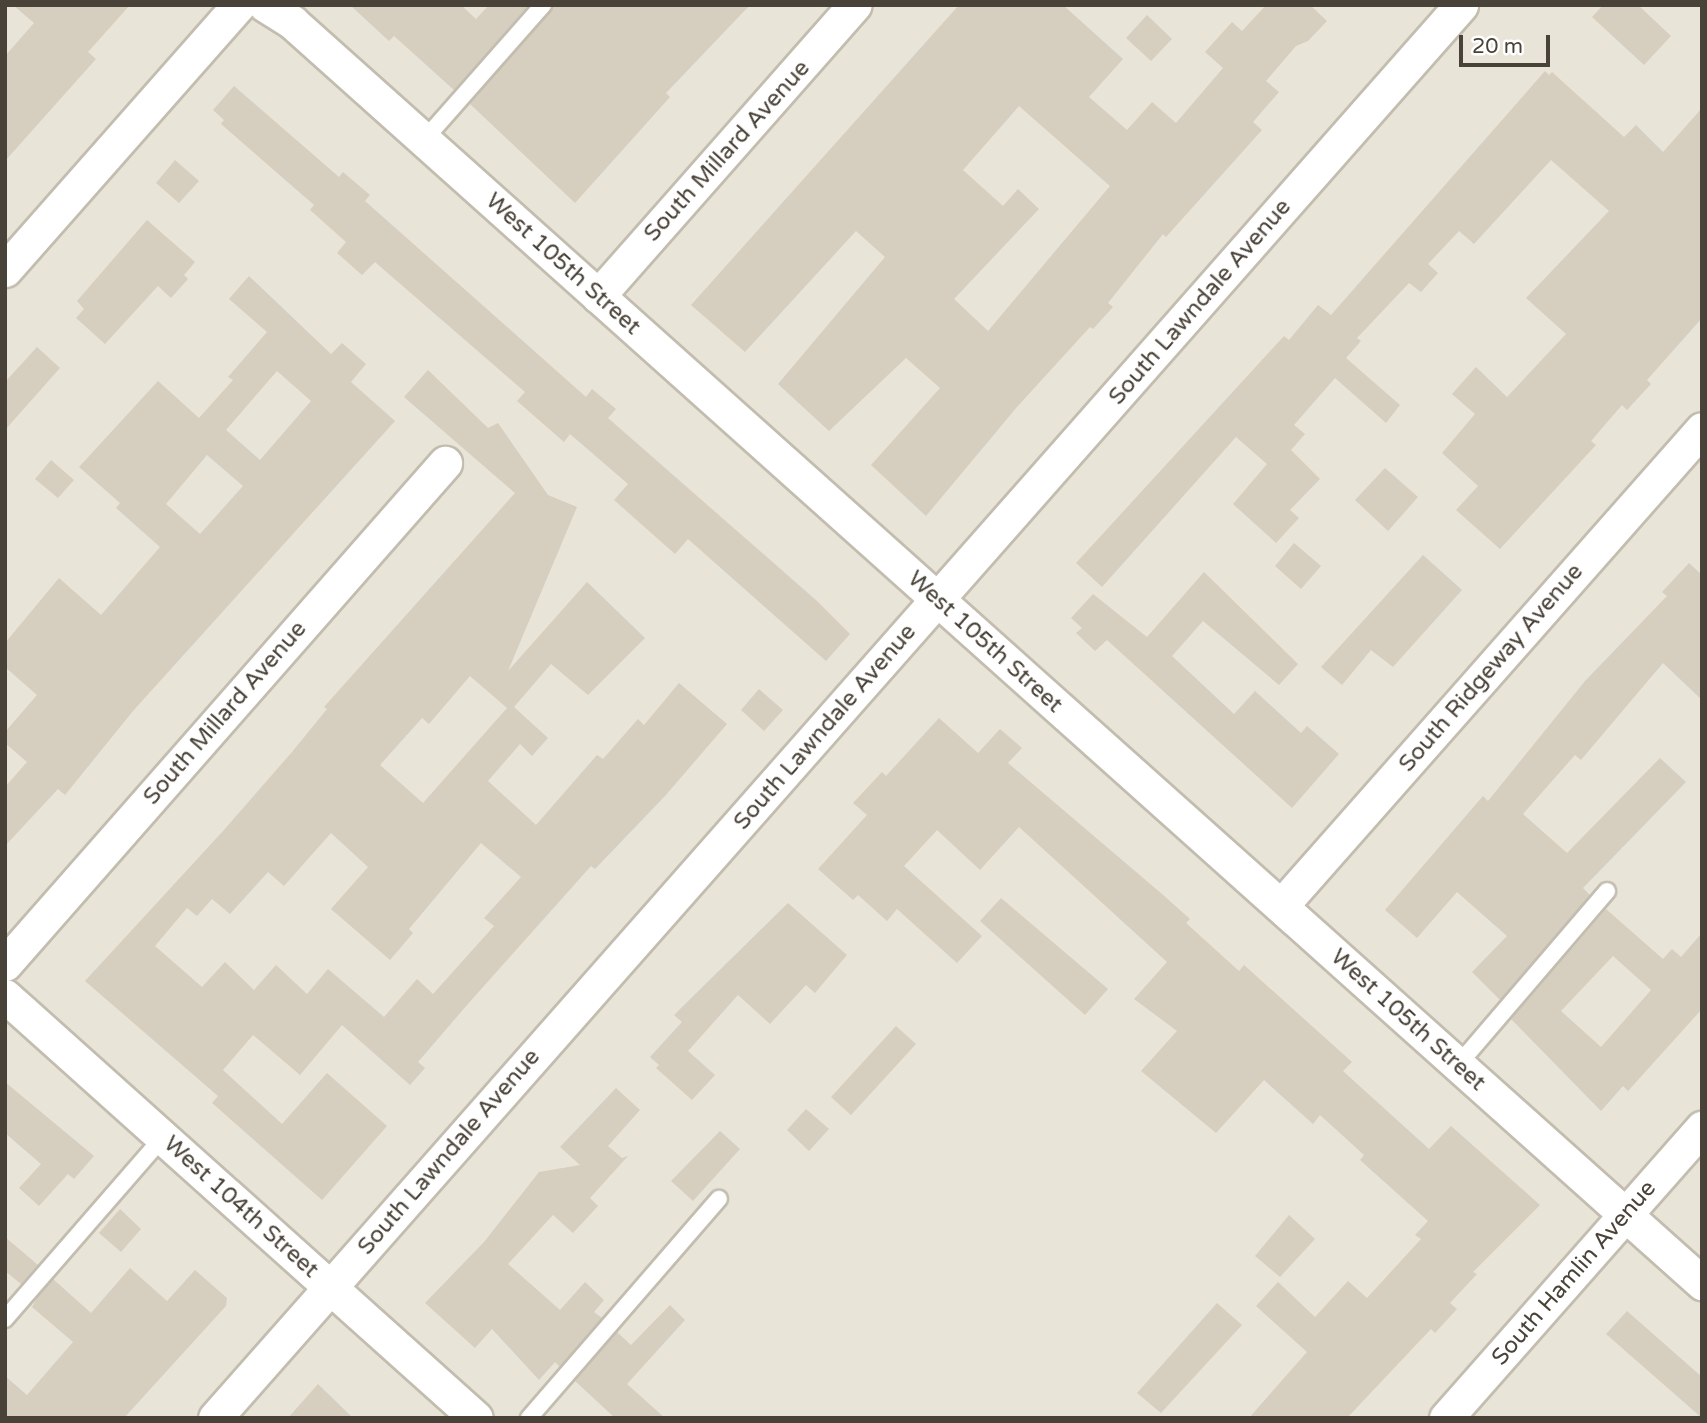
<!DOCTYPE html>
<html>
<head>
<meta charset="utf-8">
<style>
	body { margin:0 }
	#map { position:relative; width:1707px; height:1423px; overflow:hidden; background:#f5f1e9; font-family:"Varela Round",sans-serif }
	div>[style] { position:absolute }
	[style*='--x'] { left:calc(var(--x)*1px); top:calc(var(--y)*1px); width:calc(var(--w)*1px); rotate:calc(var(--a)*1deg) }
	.residential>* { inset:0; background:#e9e4d8 }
	.building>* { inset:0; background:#d6cebf }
	.roads { filter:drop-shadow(2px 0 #c3bdaf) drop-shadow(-2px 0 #c3bdaf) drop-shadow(0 2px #c3bdaf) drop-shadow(0 -2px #c3bdaf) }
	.service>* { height:16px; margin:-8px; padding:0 8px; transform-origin:8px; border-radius:8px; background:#fff }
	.minor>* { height:33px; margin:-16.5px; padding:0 16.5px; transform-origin:16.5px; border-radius:16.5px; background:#fff }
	span { translate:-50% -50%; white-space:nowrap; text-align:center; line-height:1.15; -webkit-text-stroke:6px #fff; paint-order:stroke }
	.street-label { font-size:23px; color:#494238 }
	.frame { position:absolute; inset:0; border:7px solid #494238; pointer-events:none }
	.scale { position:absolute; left:1459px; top:35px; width:91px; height:32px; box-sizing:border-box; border:4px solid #494238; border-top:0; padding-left:9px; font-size:21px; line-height:24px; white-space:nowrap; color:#494238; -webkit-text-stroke:5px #fff; paint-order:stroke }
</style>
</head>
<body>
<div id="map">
	<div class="residential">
		<i style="clip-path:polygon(5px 5px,1702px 5px,1702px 1418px,5px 1418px)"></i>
	</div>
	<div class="building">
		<i style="clip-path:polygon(13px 5px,130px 5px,88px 52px,96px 59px,5px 161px,5px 56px,34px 23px)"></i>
		<i style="clip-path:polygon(350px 5px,461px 5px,476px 19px,489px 5px,529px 5px,454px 90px,394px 36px,389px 41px)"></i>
		<i style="clip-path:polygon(553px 5px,750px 5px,666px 93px,670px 97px,575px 203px,470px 104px)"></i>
		<i style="clip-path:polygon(evenodd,959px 5px,1063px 5px,1123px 59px,1089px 97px,1127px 130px,1152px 102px,1176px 123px,1223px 68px,1205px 52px,1232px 22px,1242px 31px,1266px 5px,1310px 5px,1327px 21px,1308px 41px,1296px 46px,1266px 81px,1279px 92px,1253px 122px,1262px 130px,1166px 237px,1163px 234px,1108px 303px,1113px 307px,1093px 329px,1090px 327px,1017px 407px,926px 516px,871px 465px,940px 388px,906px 358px,829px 431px,778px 384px,885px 257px,856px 231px,745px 352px,691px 305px,959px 5px,1019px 106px,1110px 186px,988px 331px,954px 299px,1039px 209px,1018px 189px,1003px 206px,963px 170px,1019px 106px)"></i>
		<i style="clip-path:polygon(1603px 5px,1638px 5px,1671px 36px,1644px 65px,1592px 17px)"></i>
		<i style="clip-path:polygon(1147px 15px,1172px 39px,1151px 61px,1126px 38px)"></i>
		<i style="clip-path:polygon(1545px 71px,1549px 75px,1552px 72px,1624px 137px,1636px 125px,1663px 152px,1702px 108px,1702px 318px,1647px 380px,1651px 384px,1627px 410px,1622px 405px,1591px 441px,1596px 445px,1500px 549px,1456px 510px,1478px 486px,1442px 453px,1475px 414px,1452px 394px,1476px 367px,1507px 397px,1566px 334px,1526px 298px,1609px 211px,1551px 160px,1474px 244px,1459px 231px,1428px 264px,1438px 273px,1421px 292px,1409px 283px,1357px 338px,1361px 341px,1346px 358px,1400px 405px,1386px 423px,1335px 378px,1294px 425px,1305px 434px,1291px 450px,1320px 479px,1290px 510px,1299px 518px,1276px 543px,1233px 504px,1267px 464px,1236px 437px,1102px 587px,1076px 563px,1284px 336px,1289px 340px,1318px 305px,1331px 315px)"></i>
		<i style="clip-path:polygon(234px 86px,339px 177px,343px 172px,370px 195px,365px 201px,586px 397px,592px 389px,616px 409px,608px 418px,817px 601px,850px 634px,826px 661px,688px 539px,675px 554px,614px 500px,628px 484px,570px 434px,564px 442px,517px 401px,525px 392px,375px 262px,362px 275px,337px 253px,346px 242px,310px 210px,314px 205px,221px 124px,224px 120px,213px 110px)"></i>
		<i style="clip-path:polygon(175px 160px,199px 181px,179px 203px,156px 183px)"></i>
		<i style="clip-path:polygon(147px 220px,195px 262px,184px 275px,188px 279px,171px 298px,158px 286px,105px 344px,76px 318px,84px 309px,77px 301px)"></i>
		<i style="clip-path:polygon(evenodd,249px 276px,331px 354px,342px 343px,366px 364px,351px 382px,395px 421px,133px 711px,65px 795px,58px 789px,5px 846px,5px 787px,27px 762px,5px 743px,5px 732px,37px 695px,5px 667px,5px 643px,59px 578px,101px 615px,160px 547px,116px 508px,120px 503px,79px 467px,158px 381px,199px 418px,233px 380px,228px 377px,267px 332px,229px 299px,249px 276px,277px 371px,311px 401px,260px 460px,226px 430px,277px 371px,249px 276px,207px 455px,243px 486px,200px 534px,166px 504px,207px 455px)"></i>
		<i style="clip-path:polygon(37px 347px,60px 368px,5px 430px,5px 382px)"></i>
		<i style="clip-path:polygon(evenodd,428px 370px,488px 428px,498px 423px,548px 495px,577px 507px,508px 671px,587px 582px,645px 638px,588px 695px,551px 664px,514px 707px,548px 738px,532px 756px,520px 744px,488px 781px,536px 825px,597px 755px,603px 759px,638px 719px,644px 725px,679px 683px,727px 724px,665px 796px,595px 869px,591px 866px,467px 1005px,418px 1062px,425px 1068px,410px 1085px,342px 1025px,300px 1075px,253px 1035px,223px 1070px,282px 1124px,327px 1073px,387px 1126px,322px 1200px,212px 1103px,218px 1096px,85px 981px,223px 831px,292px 752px,327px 709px,324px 707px,515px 493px,404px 397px,428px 370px,470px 676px,507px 708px,423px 803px,380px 765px,422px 718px,429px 724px,470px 676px,428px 370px,331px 833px,368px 867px,331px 909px,390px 960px,413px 933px,409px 929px,481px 843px,521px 877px,484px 918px,494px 926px,433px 994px,417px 979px,384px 1017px,328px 969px,307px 994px,276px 965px,254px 990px,225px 962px,202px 987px,155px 946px,187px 908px,197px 916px,212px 899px,230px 914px,268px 872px,284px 886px,331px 833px)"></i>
		<i style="clip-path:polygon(51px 460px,74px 480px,58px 498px,35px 479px)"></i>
		<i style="clip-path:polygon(1385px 468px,1418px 497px,1388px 531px,1355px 500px)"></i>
		<i style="clip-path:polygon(1294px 543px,1321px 566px,1301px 589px,1275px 566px)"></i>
		<i style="clip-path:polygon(1423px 555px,1462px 590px,1393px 667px,1371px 650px,1342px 685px,1321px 667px)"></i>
		<i style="clip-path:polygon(1689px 563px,1702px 575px,1702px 700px,1663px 663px,1581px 760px,1575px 755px,1523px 814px,1567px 853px,1660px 758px,1686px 782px,1583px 888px,1590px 895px,1500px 1000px,1472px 972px,1507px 936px,1457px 892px,1417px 938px,1385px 910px,1483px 796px,1488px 801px,1585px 681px,1667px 596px,1662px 592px)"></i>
		<i style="clip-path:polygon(1204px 572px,1298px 664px,1279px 685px,1203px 621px,1172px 656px,1234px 714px,1255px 691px,1301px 733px,1307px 726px,1339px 754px,1292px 808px,1107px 640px,1095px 651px,1076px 633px,1082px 628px,1071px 618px,1093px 594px,1147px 637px)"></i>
		<i style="clip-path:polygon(759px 689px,783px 710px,764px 731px,741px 710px)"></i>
		<i style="clip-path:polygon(939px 718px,978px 753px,1000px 729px,1022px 748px,1008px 763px,1162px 894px,1190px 919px,1186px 923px,1239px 971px,1244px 965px,1352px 1062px,1343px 1071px,1429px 1149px,1451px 1126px,1540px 1205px,1473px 1272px,1477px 1274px,1450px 1303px,1457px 1309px,1435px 1333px,1431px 1329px,1347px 1418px,1249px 1418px,1307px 1352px,1256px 1306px,1278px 1282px,1315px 1317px,1348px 1281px,1367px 1298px,1421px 1239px,1415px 1235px,1428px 1221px,1360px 1160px,1364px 1155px,1320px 1115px,1313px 1124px,1264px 1080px,1216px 1133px,1141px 1071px,1177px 1031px,1134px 999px,1167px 962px,1019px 827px,980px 870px,937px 830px,904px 866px,982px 936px,957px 963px,897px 909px,887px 921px,858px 895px,853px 900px,818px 869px,867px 815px,853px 803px,882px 772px,886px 776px)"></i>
		<i style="clip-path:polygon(1001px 898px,1108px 989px,1085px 1015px,980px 921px)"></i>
		<i style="clip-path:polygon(788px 903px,847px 955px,815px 993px,806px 985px,770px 1024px,738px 995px,688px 1051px,715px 1075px,692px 1100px,656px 1068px,659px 1065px,650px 1057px,682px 1022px,674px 1015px)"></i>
		<i style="clip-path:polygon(evenodd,1606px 909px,1663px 959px,1672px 949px,1681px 957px,1702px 933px,1702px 1009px,1628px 1091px,1623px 1086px,1601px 1111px,1511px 1019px,1606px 909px,1613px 956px,1651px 990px,1601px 1047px,1561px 1011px,1613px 956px)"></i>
		<i style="clip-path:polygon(896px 1026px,916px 1044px,851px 1115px,831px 1097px)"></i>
		<i style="clip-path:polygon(5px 1082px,94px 1156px,74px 1179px,68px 1174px,39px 1206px,19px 1188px,41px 1164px,5px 1133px)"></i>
		<i style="clip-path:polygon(616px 1088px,640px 1110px,608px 1146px,622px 1158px,628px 1156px,590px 1198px,598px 1206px,573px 1233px,553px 1215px,508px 1264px,560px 1310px,585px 1282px,604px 1300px,594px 1312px,602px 1318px,560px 1367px,555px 1362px,539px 1380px,492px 1329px,475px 1348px,425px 1303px,484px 1242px,539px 1172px,580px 1165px,560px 1147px)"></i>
		<i style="clip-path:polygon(806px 1109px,829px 1129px,809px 1151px,787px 1130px)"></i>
		<i style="clip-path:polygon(720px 1131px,740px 1149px,693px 1201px,671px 1181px)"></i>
		<i style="clip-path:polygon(120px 1209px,141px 1229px,121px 1252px,99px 1233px)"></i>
		<i style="clip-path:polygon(1289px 1215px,1315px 1239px,1280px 1277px,1255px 1256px)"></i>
		<i style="clip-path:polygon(5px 1237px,38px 1265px,21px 1284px,5px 1271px)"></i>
		<i style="clip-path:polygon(130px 1268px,167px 1301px,195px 1270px,227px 1298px,226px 1306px,124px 1418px,5px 1418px,5px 1376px,27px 1395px,73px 1342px,32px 1307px,37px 1298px,53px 1279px,91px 1313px)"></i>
		<i style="clip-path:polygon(1217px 1303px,1242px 1325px,1161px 1413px,1137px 1393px)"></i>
		<i style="clip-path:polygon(670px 1305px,685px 1320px,627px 1384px,665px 1418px,615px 1418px,575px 1381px,617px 1332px,631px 1345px)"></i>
		<i style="clip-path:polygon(1627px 1311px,1702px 1377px,1702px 1418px,1606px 1334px)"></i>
		<i style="clip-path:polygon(318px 1384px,353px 1418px,288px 1418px)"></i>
	</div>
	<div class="roads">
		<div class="service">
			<i style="--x:424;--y:140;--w:180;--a:-48.6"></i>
			<i style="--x:1458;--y:1065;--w:229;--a:-49.4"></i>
			<i style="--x:5;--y:1319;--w:241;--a:-49"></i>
			<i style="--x:529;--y:1418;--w:290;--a:-49.1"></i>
		</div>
		<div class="minor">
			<i style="--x:265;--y:5;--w:32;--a:32"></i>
			<i style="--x:292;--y:22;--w:1892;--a:41.81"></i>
			<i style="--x:5;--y:270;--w:354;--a:-48.6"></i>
			<i style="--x:598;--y:296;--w:388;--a:-48.6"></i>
			<i style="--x:1281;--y:906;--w:636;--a:-48.57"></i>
			<i style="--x:5;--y:964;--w:667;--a:-48.71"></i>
			<i style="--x:5;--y:996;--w:632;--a:41.86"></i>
			<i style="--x:215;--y:1418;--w:1884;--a:-48.59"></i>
			<i style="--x:1446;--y:1418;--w:387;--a:-48.6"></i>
		</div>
	</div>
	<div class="street-label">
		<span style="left:727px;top:151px;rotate:-48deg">South Millard Avenue</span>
		<span style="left:563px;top:264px;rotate:42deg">West 105th Street</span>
		<span style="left:1200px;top:302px;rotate:-49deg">South Lawndale Avenue</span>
		<span style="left:985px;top:642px;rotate:42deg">West 105th Street</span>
		<span style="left:1491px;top:668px;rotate:-49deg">South Ridgeway Avenue</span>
		<span style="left:225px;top:713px;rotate:-49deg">South Millard Avenue</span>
		<span style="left:825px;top:727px;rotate:-49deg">South Lawndale Avenue</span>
		<span style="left:1408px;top:1020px;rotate:42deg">West 105th Street</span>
		<span style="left:449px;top:1152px;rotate:-49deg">South Lawndale Avenue</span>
		<span style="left:241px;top:1207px;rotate:42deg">West 104th Street</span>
		<span style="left:1574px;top:1273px;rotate:-49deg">South Hamlin Avenue</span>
	</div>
	<div class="frame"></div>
	<div class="scale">20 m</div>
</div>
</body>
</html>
